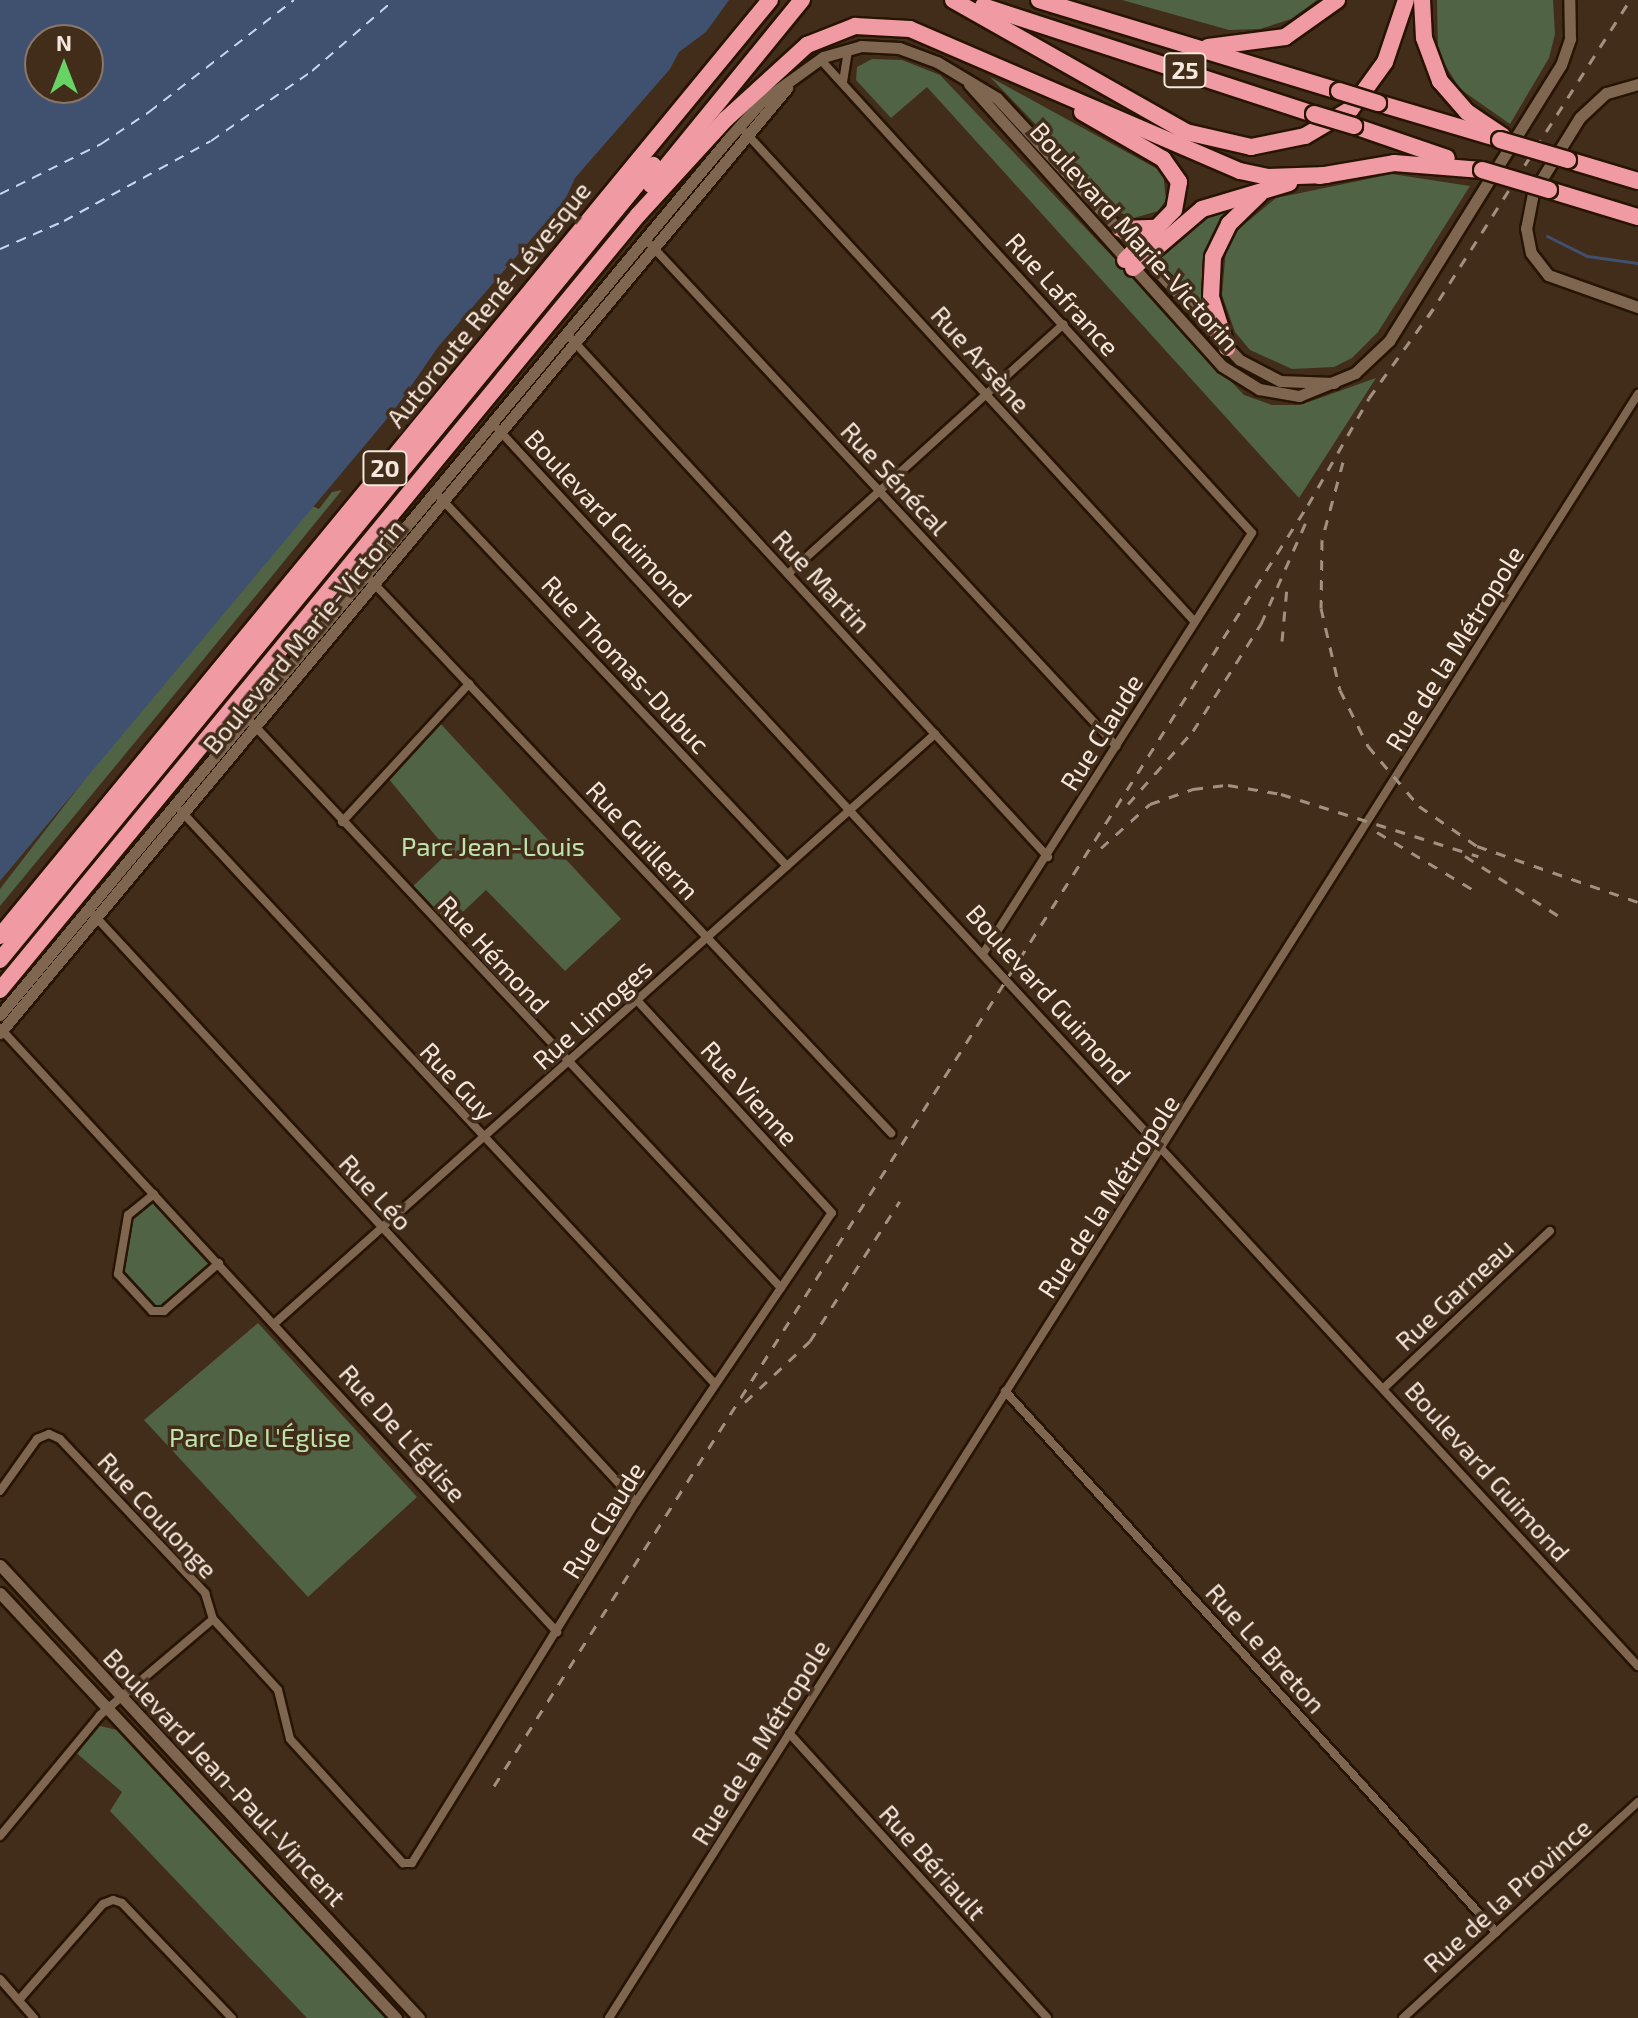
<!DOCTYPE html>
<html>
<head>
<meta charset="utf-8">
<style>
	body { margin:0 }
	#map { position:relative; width:1638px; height:2018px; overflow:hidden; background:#422c1a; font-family:"Exo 2",sans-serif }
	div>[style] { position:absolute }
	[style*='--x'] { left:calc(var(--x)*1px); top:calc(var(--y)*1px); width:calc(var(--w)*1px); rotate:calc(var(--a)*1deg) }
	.green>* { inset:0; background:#506345 }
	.water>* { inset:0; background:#40516f }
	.stream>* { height:3px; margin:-1.5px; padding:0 1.5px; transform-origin:1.5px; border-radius:1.5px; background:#40516f }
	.ferry>* { height:2px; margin-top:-1px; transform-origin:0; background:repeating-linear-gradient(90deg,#c4d7f8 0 10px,transparent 0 18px) }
	.roads { filter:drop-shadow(2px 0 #281403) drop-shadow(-2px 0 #281403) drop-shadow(0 2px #281403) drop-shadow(0 -2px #281403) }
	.minor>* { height:8px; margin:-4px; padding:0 4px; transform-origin:4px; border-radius:4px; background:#7e6651 }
	.tertiary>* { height:11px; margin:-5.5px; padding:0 5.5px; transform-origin:5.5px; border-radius:5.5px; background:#7e6651 }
	.motorway>* { height:16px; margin:-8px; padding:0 8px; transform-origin:8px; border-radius:8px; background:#f09ba4 }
	.rail>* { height:3px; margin-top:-1.5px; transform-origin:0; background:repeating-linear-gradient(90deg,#a29081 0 10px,transparent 0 20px) }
	.bridges { filter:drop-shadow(2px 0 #281403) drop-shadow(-2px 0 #281403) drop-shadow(0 2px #281403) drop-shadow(0 -2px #281403) }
	.motorway-bridge>* { height:16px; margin:-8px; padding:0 8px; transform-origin:8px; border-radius:8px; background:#f09ba4 }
	span { translate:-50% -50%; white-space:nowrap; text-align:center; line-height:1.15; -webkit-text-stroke:7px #422c1a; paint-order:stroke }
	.shield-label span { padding:2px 6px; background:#422c1a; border:2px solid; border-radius:6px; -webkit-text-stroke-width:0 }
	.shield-label { font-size:24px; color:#f6e7dc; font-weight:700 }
	.street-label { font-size:26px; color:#f6e7dc }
	.park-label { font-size:26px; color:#bee3ab }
	.north { position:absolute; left:24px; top:24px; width:80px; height:80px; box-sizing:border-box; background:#422c1a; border:2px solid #8a7768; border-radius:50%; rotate:0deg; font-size:22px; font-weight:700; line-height:32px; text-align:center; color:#f6e7dc }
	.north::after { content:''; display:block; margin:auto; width:28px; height:36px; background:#68d465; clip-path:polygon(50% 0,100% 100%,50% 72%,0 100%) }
</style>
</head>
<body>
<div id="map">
	<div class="green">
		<i style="clip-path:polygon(1122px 0,1317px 0,1291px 19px,1260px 29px,1229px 30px)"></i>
		<i style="clip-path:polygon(1437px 0,1553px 0,1555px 34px,1549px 58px,1510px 124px,1460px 89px,1447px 68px,1438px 50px)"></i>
		<i style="clip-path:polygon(872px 59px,902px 60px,940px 75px,1244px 395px,1272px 405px,1300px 405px,1376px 378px,1299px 498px,927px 87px,891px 118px,856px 80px,857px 67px)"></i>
		<i style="clip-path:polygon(990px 77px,1163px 172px,1166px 200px,1158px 211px,1134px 218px,1121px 213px)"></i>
		<i style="clip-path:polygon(1392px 174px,1470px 186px,1378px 332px,1352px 358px,1334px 367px,1292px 369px,1250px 350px,1235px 332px,1222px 295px,1226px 248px,1236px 231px,1276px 198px)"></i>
		<i style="clip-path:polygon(1236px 204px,1206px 255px,1206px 311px,1156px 258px,1195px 219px)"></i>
		<i style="clip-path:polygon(342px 490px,277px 570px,0 906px,0 889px,118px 736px,312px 506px,319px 509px,332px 492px)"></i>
		<i style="clip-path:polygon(439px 722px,621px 919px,565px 971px,486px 890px,445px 929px,409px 890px,449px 852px,388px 778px)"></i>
		<i style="clip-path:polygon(154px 1194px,219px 1263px,164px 1311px,152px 1311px,118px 1274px,128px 1215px)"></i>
		<i style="clip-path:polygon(258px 1323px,417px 1497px,308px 1597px,144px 1420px)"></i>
		<i style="clip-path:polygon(96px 1725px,117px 1730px,396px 2018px,307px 2018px,110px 1811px,122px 1792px,74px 1751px)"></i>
	</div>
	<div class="water">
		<i style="clip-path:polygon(evenodd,0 0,729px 0,706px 32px,679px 52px,670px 69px,575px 178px,565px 200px,438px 347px,396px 408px,0 881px,0 0,88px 40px,88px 88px,40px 88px,40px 40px,88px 40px)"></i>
	</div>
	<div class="stream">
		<i style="--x:1547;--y:236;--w:45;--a:26.6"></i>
		<i style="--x:1587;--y:256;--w:51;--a:7.8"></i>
	</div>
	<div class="ferry">
		<i style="--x:0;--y:194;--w:113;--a:-26.3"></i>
		<i style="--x:101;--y:144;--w:58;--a:-33.7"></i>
		<i style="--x:149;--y:112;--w:183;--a:-37.7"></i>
		<i style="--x:0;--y:249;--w:70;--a:-23.6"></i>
		<i style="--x:64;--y:221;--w:167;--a:-28.6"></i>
		<i style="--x:211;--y:141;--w:123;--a:-34.7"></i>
		<i style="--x:312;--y:71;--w:108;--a:-40.9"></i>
	</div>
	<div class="roads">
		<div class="minor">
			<i style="--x:820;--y:59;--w:641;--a:47.65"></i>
			<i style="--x:1252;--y:533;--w:497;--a:122.6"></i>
			<i style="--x:843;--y:82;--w:33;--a:-81"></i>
			<i style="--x:745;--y:132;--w:664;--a:47.44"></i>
			<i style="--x:651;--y:245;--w:684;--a:47.13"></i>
			<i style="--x:566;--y:333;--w:712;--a:47.39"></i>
			<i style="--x:498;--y:429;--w:1682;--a:47.34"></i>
			<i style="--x:434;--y:491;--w:515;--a:46.73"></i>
			<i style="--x:365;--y:574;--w:768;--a:46.74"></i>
			<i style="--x:788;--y:574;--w:372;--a:-42.2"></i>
			<i style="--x:252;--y:723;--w:774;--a:46.88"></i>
			<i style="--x:181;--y:811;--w:783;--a:47.02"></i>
			<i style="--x:342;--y:822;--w:188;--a:-47.4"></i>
			<i style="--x:94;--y:915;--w:799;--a:47.28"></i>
			<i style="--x:0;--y:1028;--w:822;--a:47.32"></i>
			<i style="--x:154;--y:1194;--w:33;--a:141"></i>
			<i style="--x:128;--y:1215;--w:60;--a:99.6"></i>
			<i style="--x:118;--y:1274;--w:50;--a:47.4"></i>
			<i style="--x:152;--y:1311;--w:12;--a:0"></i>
			<i style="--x:164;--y:1311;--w:73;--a:-41.1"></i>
			<i style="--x:275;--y:1323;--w:885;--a:-41.75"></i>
			<i style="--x:1385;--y:1387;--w:227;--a:-43.4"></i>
			<i style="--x:1005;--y:1391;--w:731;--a:47.77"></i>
			<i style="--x:0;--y:1491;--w:64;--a:-54.6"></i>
			<i style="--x:37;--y:1439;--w:13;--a:-23"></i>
			<i style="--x:49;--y:1434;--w:12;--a:24"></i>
			<i style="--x:60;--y:1439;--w:212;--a:46.7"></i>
			<i style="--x:205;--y:1593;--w:27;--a:73"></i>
			<i style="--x:213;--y:1619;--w:96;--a:47.5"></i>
			<i style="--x:278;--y:1690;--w:50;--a:76.2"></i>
			<i style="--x:290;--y:1739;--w:168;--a:47.7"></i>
			<i style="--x:403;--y:1863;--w:9;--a:0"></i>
			<i style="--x:412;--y:1863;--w:425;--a:-58.2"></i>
			<i style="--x:636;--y:1502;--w:349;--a:-55.9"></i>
			<i style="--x:832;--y:1213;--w:289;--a:-132.5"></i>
			<i style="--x:789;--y:1733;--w:384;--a:47.8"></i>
			<i style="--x:0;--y:1836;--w:157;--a:-50.4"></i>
			<i style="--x:100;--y:1715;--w:148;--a:-40.3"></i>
			<i style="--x:0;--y:1979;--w:52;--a:48.9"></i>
			<i style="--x:19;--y:2000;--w:128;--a:-48.8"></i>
			<i style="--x:103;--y:1904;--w:11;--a:-22"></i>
			<i style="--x:113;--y:1900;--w:9;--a:18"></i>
			<i style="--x:122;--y:1903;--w:159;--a:46.3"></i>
			<i style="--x:609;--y:2018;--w:1923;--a:-57.64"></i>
			<i style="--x:1403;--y:2018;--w:319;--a:-42.6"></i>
		</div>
		<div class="tertiary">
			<i style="--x:969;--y:84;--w:379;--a:48.1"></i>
			<i style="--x:1222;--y:366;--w:44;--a:31.9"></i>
			<i style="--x:1259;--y:389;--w:41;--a:9.9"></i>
			<i style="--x:1299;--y:396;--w:61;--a:-22.3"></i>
			<i style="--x:1355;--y:373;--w:47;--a:-43.3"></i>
			<i style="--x:1389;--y:341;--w:325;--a:-58.1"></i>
			<i style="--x:1561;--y:65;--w:28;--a:-71"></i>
			<i style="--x:1570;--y:39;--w:39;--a:-91"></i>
			<i style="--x:1638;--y:84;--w:33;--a:164"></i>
			<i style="--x:1606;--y:93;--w:35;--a:137"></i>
			<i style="--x:1580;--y:117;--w:89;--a:121.7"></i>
			<i style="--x:1533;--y:193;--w:36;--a:101"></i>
			<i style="--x:1526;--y:228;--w:25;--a:79"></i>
			<i style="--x:1531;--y:253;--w:28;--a:52"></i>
			<i style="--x:1548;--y:275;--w:96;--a:19.6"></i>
			<i style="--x:0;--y:1015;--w:1140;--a:-50.27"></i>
			<i style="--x:729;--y:138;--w:50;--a:-48.3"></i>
			<i style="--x:762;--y:101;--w:75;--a:-35.8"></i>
			<i style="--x:823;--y:57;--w:40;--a:-16"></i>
			<i style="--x:861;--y:46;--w:38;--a:3"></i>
			<i style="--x:899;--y:48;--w:40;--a:20.2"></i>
			<i style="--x:937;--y:62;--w:70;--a:31"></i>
			<i style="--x:997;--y:98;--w:357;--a:47.2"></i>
			<i style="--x:1240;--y:360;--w:45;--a:27.7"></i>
			<i style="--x:1280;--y:381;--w:54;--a:2.1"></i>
			<i style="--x:0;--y:1033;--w:1230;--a:-50.21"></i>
			<i style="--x:0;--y:1565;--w:617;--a:47.23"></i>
			<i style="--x:0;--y:1593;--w:581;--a:47.02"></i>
		</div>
		<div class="motorway">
			<i style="--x:953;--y:0;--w:268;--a:29.5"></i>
			<i style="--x:1186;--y:132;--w:67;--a:13"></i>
			<i style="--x:1251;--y:147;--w:55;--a:-11.5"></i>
			<i style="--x:1305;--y:136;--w:53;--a:-30.4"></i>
			<i style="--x:1351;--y:109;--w:58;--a:-54.1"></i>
			<i style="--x:1385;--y:62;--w:65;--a:-71.3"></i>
			<i style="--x:1039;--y:0;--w:313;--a:16.9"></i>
			<i style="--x:1422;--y:0;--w:38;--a:87"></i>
			<i style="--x:1424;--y:38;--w:46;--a:69.6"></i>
			<i style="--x:1440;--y:81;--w:41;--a:48.9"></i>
			<i style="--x:1467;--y:112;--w:43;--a:33.7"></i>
			<i style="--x:983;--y:6;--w:348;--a:18.1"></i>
			<i style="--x:1208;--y:47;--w:78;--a:-7.4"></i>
			<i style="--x:1285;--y:37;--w:64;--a:-35.4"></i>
			<i style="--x:1378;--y:103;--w:123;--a:16.5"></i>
			<i style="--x:1082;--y:112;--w:94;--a:30.1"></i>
			<i style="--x:1163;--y:159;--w:28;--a:55"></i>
			<i style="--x:1179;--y:182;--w:28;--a:100"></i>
			<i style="--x:1174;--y:210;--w:70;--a:134.4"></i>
			<i style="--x:1354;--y:126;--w:98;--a:19"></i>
			<i style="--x:1568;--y:160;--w:73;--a:16.7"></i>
			<i style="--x:1319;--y:176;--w:76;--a:-9.8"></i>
			<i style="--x:1394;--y:163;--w:88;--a:4.5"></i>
			<i style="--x:651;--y:185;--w:239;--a:-50.8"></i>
			<i style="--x:1549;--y:190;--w:93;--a:16.9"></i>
			<i style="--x:1120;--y:229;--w:37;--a:-2"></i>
			<i style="--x:1133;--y:268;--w:91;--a:-40.5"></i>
			<i style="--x:1202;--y:209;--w:91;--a:-16.6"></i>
			<i style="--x:1227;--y:348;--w:53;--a:-107.4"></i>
			<i style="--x:1211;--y:297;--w:40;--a:-87.1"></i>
			<i style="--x:1213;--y:257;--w:37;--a:-64"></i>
			<i style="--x:1229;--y:224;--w:43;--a:-44.1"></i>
			<i style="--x:0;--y:936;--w:1212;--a:-50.56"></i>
			<i style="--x:0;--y:960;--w:1029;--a:-50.6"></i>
			<i style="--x:0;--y:990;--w:1004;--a:-50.54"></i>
			<i style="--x:638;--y:215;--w:130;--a:-47.5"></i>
			<i style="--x:726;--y:119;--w:110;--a:-42.4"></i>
			<i style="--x:807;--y:45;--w:52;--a:-21.6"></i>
			<i style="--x:855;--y:26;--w:55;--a:3.1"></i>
			<i style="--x:910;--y:29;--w:359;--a:23.3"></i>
			<i style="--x:1240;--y:171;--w:29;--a:12"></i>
			<i style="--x:1268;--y:177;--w:59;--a:-1.9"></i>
		</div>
	</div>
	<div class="rail">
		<i style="--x:1428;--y:317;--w:376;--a:-57.5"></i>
		<i style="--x:1343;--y:462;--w:81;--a:105.1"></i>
		<i style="--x:1322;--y:540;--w:68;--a:90.8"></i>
		<i style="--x:1321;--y:608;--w:84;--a:77"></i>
		<i style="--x:1340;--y:690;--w:63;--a:63.4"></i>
		<i style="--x:1368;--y:746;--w:79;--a:49.6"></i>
		<i style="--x:1419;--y:806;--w:70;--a:34.6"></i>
		<i style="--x:1477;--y:846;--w:170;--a:19.2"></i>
		<i style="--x:1282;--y:641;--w:54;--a:-84.7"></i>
		<i style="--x:1128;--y:804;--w:98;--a:-48.3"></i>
		<i style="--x:1193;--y:731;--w:127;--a:-57.6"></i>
		<i style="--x:1261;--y:624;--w:111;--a:-66.2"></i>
		<i style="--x:1377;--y:832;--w:117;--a:31"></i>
		<i style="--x:1101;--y:848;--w:66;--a:-41.9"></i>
		<i style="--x:1150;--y:804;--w:46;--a:-19.2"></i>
		<i style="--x:1193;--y:789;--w:35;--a:-7"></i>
		<i style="--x:1228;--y:785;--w:54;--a:9.6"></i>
		<i style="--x:1281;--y:794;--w:207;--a:17.5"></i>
		<i style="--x:1465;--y:856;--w:119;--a:32.6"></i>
		<i style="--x:745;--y:1402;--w:89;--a:-43.2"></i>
		<i style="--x:810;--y:1341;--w:166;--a:-57.3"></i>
		<i style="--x:494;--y:1786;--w:1518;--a:-57.57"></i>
		<i style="--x:1308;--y:505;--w:123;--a:-60.3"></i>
		<i style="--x:1369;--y:398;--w:110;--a:-54.3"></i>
	</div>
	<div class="bridges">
		<div class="motorway-bridge">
			<i style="--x:1339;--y:91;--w:41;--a:17.1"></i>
			<i style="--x:1314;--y:114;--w:42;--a:16.7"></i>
			<i style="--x:1500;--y:140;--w:71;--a:16.4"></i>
			<i style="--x:1482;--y:170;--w:70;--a:16.6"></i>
		</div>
	</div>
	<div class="shield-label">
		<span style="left:1185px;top:70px">25</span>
		<span style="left:385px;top:468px">20</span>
	</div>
	<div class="street-label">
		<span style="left:1135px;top:236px;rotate:48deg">Boulevard Marie-Victorin</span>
		<span style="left:1063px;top:294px;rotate:48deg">Rue Lafrance</span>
		<span style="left:488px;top:304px;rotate:-51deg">Autoroute René-Lévesque</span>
		<span style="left:981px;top:359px;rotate:48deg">Rue Arsène</span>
		<span style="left:895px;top:478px;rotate:47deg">Rue Sénécal</span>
		<span style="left:609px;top:518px;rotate:47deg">Boulevard Guimond</span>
		<span style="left:822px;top:581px;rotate:47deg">Rue Martin</span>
		<span style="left:303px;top:636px;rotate:-50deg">Boulevard Marie-Victorin</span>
		<span style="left:1454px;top:648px;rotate:-58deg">Rue de la Métropole</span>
		<span style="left:626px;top:664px;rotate:47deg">Rue Thomas-Dubuc</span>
		<span style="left:1101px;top:732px;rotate:-58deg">Rue Claude</span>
		<span style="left:643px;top:840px;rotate:47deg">Rue Guillerm</span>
		<span style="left:494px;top:954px;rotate:47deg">Rue Hémond</span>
		<span style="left:1049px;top:994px;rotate:48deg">Boulevard Guimond</span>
		<span style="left:592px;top:1014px;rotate:-42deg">Rue Limoges</span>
		<span style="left:458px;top:1081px;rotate:47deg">Rue Guy</span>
		<span style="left:750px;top:1093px;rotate:48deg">Rue Vienne</span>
		<span style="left:376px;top:1192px;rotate:47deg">Rue Léo</span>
		<span style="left:1108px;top:1196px;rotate:-57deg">Rue de la Métropole</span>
		<span style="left:1454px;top:1294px;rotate:-43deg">Rue Garneau</span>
		<span style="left:403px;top:1433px;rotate:48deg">Rue De L'Église</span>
		<span style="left:1488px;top:1471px;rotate:48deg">Boulevard Guimond</span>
		<span style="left:158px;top:1515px;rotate:47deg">Rue Coulonge</span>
		<span style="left:603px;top:1520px;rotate:-58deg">Rue Claude</span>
		<span style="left:1266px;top:1648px;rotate:48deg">Rue Le Breton</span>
		<span style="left:760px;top:1742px;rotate:-58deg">Rue de la Métropole</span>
		<span style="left:225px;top:1777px;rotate:47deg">Boulevard Jean-Paul-Vincent</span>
		<span style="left:933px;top:1862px;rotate:48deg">Rue Bériault</span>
		<span style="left:1507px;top:1895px;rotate:-42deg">Rue de la Province</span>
	</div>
	<div class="park-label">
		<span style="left:493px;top:846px">Parc Jean-Louis</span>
		<span style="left:260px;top:1437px">Parc De L'Église</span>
	</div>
	<div class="north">N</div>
</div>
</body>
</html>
